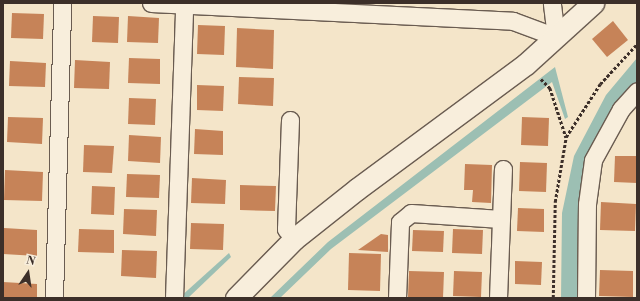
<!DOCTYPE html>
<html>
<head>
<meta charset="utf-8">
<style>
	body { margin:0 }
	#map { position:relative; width:640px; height:301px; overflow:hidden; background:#f4e5c9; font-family:"Libre Bodoni",serif }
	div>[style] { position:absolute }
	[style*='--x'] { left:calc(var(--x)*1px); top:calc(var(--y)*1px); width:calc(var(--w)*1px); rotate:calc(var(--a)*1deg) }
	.water>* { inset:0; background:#9cbfb3 }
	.building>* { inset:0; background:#c68358 }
	.path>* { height:2.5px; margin-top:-1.25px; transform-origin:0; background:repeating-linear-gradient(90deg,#3c2f29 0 3px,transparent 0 5px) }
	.roads { filter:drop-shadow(1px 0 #6a5c51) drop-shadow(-1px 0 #6a5c51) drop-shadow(0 1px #6a5c51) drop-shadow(0 -1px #6a5c51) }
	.minor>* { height:17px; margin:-8.5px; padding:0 8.5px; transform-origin:8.5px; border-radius:8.5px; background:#f8eedc }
	.tertiary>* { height:21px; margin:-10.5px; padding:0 10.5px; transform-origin:10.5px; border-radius:10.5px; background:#f8eedc }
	span { translate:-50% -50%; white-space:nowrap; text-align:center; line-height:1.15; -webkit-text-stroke:4px #f8eedc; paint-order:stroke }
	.frame { position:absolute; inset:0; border:4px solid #3c2f29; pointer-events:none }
	.north { position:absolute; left:8px; top:253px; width:40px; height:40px; -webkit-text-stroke:3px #f8eedc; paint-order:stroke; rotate:13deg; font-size:11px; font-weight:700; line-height:16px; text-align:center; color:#3c2f29 }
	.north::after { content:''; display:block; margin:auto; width:14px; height:18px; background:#3c2f29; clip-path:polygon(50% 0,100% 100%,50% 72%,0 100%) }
</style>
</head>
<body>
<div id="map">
	<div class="water">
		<i style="clip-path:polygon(637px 58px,637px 81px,615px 106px,586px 163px,578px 215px,577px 298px,561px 298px,562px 213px,574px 156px,606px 95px)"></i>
		<i style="clip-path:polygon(555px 67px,568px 117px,565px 119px,552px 82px,331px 249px,280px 298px,270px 298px,328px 242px)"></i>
		<i style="clip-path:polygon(229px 253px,231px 257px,188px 298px,179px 298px)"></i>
	</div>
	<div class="building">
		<i style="clip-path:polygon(12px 13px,44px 14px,43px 39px,11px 38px)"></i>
		<i style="clip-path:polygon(93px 16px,119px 17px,118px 43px,92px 42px)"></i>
		<i style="clip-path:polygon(128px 16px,159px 18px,158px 43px,127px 42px)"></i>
		<i style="clip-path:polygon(613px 21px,628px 40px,607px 57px,592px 39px)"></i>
		<i style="clip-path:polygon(198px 25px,225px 26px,224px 55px,197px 54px)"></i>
		<i style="clip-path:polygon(237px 28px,274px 30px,273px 69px,236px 67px)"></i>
		<i style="clip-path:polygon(129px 58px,160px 59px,160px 84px,128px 83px)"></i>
		<i style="clip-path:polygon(75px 60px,110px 62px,109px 89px,74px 88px)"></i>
		<i style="clip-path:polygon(10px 61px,46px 63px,45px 87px,9px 86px)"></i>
		<i style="clip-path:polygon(239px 77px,274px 78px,273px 106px,238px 104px)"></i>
		<i style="clip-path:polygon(197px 85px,224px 86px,223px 111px,197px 110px)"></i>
		<i style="clip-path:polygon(129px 98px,156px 99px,155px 125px,128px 124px)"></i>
		<i style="clip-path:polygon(8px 117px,43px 118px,42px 144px,7px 142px)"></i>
		<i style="clip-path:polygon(522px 117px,549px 118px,548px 146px,521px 145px)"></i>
		<i style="clip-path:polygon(195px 129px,223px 131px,223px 155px,194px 154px)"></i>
		<i style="clip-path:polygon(129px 135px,161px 137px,160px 163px,128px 161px)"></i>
		<i style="clip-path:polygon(84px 145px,114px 146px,112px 173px,83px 172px)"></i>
		<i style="clip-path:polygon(615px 156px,637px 156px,637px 183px,614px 182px)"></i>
		<i style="clip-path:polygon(520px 162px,547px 163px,546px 192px,519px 191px)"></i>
		<i style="clip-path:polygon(465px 164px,492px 165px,491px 203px,472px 202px,473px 190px,464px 190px)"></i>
		<i style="clip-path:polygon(5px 170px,43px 172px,42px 201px,4px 200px)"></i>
		<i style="clip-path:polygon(127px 174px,160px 175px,159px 198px,126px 197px)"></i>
		<i style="clip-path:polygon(192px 178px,226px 180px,225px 204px,191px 203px)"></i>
		<i style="clip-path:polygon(240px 185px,276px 186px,275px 211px,240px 210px)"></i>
		<i style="clip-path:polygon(92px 186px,115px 187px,114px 215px,91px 214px)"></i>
		<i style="clip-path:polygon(601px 202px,636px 204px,635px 231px,600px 230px)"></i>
		<i style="clip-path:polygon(518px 208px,544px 209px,544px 232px,517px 231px)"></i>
		<i style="clip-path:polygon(124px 209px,157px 210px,156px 236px,123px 234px)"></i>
		<i style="clip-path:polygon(191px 223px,224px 224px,223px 250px,190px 249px)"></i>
		<i style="clip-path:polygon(4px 228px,37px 230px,37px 256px,3px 254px)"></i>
		<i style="clip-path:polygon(79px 229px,114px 230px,114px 253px,78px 252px)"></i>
		<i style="clip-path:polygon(453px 229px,483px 230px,482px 254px,452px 253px)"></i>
		<i style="clip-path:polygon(413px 230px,444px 231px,443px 252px,412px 251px)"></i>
		<i style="clip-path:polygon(381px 234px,388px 235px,388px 252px,358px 250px)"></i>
		<i style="clip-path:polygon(122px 250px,157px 251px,156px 278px,121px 276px)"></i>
		<i style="clip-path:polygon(349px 253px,381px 254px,380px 291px,348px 290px)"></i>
		<i style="clip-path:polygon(515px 261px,542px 262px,541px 285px,515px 284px)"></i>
		<i style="clip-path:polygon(600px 270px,633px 271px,633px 297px,599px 296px)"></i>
		<i style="clip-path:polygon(409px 271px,444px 272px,443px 298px,408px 297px)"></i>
		<i style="clip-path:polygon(454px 271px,482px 272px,481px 297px,453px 296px)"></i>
		<i style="clip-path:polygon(3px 282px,37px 284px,37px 298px,3px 298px)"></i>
	</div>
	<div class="path">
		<i style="--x:541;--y:79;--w:13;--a:45"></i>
		<i style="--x:550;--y:88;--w:52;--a:71.9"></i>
		<i style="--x:553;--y:298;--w:96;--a:-88.8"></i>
		<i style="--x:555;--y:202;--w:66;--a:-80.4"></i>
		<i style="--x:566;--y:137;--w:63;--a:-57.3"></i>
		<i style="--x:600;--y:84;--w:54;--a:-47.2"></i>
	</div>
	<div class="roads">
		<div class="minor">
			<i style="--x:151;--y:3;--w:362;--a:2.8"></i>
			<i style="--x:513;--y:21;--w:46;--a:20.4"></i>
			<i style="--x:556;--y:37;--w:34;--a:-97"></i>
			<i style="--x:290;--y:120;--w:109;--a:92.1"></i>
			<i style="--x:286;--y:229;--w:13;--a:51"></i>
			<i style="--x:54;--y:298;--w:295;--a:-88.4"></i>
			<i style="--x:174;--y:298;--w:293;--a:-88"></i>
			<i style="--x:397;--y:298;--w:76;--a:-87.7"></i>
			<i style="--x:400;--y:222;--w:14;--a:-39"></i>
			<i style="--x:411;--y:213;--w:90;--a:3.8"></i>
			<i style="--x:498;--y:298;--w:129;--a:-87.8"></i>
			<i style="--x:586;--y:298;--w:94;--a:-89.4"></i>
			<i style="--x:587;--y:204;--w:44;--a:-82.2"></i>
			<i style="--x:593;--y:160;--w:58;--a:-61.2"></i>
			<i style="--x:621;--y:109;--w:24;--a:-48"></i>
		</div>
		<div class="tertiary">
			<i style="--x:236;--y:298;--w:83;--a:-45.5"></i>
			<i style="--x:294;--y:239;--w:80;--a:-38.4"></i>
			<i style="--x:357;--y:189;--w:210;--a:-36.5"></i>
			<i style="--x:526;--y:64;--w:91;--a:-42.3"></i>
		</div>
	</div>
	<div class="frame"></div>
	<div class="north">N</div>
</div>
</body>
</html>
